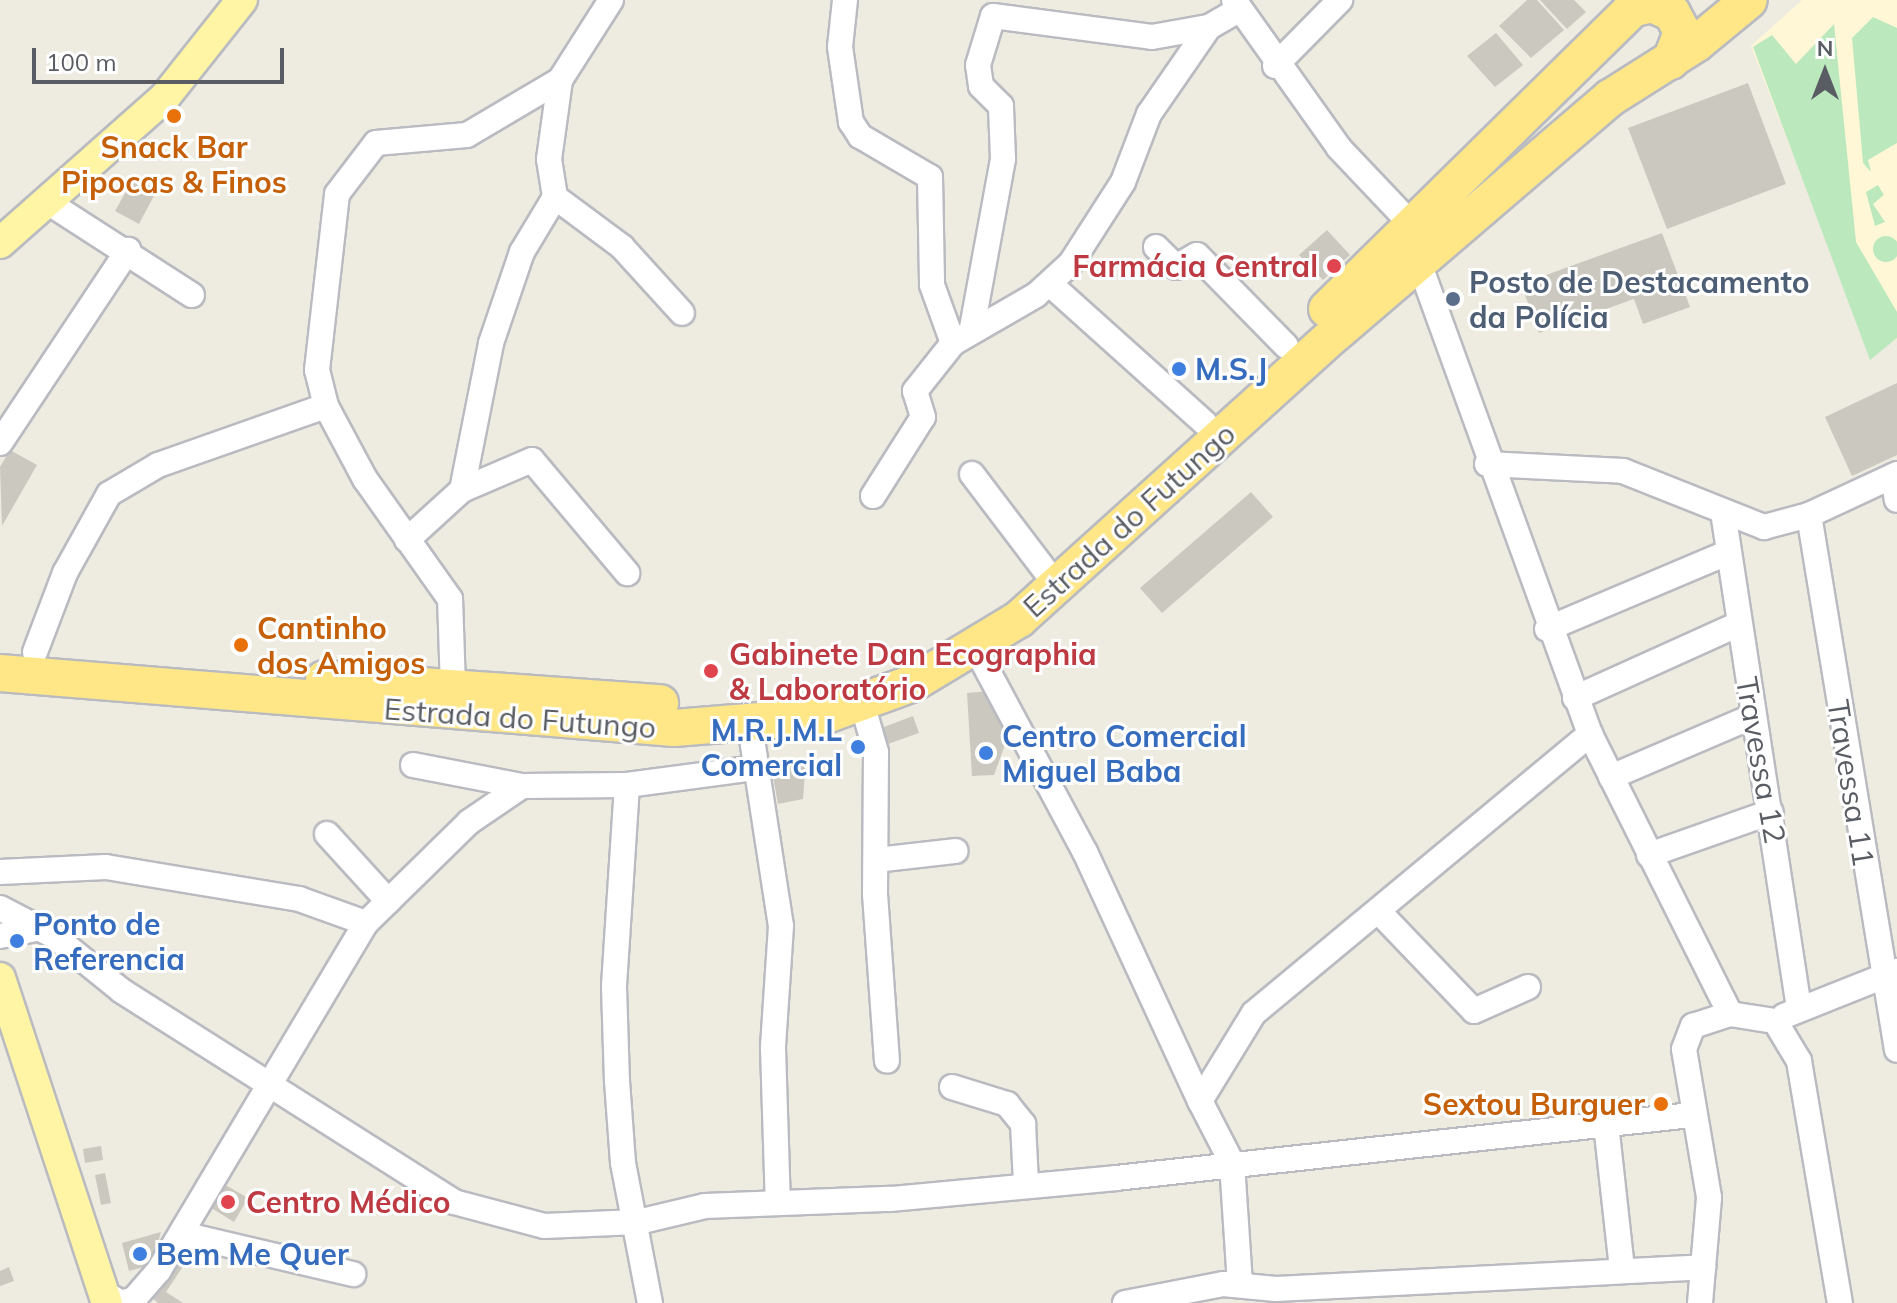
<!DOCTYPE html>
<html>
<head>
<meta charset="utf-8">
<style>
	body { margin:0 }
	#map { position:relative; width:1897px; height:1303px; overflow:hidden; background:#eeece1; font-family:Mulish,sans-serif }
	div>[style] { position:absolute }
	[style*='--x'] { left:calc(var(--x)*1px); top:calc(var(--y)*1px); width:calc(var(--w)*1px); rotate:calc(var(--a)*1deg) }
	.commercial>* { inset:0; background:#fff7d5 }
	.green>* { inset:0; background:#bbe8bd }
	.round { border-radius:50% }
	.building>* { inset:0; background:#cbc8c0 }
	.roads { filter:drop-shadow(2px 0 #b9bbc1) drop-shadow(-2px 0 #b9bbc1) drop-shadow(0 2px #b9bbc1) drop-shadow(0 -2px #b9bbc1) }
	.minor>* { height:24px; margin:-12px; padding:0 12px; transform-origin:12px; border-radius:12px; background:#fff }
	.major>* { height:30px; margin:-15px; padding:0 15px; transform-origin:15px; border-radius:15px; background:#fff5a5 }
	.highway>* { height:36px; margin:-18px; padding:0 18px; transform-origin:18px; border-radius:18px; background:#ffe787 }
	.dots>* { width:22px; height:22px; translate:-50% -50%; box-sizing:border-box; border:4px solid #fff; border-radius:50% }
	span { translate:-50% -50%; white-space:nowrap; text-align:center; line-height:1.15; -webkit-text-stroke:6px #fff; paint-order:stroke }
	.food-label { font-size:30px; color:#c56008; font-weight:700 }
	.left { translate:0 -50%; text-align:left }
	.right { translate:-100% -50%; text-align:right }
	.health-label { font-size:30px; color:#be3a42; font-weight:700 }
	.service-label { font-size:30px; color:#4e5e75; font-weight:700 }
	.shop-label { font-size:30px; color:#366cbe; font-weight:700 }
	.street-label { font-size:30px; color:#595d63 }
	.north { position:absolute; left:1785px; top:32px; width:80px; height:80px; -webkit-text-stroke:6px #fff; paint-order:stroke; rotate:0deg; font-size:22px; font-weight:700; line-height:32px; text-align:center; color:#595d63 }
	.north::after { content:''; display:block; margin:auto; width:28px; height:36px; background:#595d63; clip-path:polygon(50% 0,100% 100%,50% 72%,0 100%) }
	.scale { position:absolute; left:32px; top:48px; width:252px; height:36px; box-sizing:border-box; border:4px solid #595d63; border-top:0; padding-left:10px; font-size:24px; line-height:28px; white-space:nowrap; color:#595d63; -webkit-text-stroke:6px #fff; paint-order:stroke }
</style>
</head>
<body>
<div id="map">
	<div class="commercial">
		<i style="clip-path:polygon(1802px 0,1897px 0,1897px 339px,1871px 355px,1751px 46px)"></i>
	</div>
	<div class="green">
		<i style="clip-path:polygon(1873px 17px,1897px 28px,1897px 143px,1868px 160px,1871px 172px,1863px 163px,1852px 38px)"></i>
		<i style="clip-path:polygon(1834px 24px,1856px 242px,1897px 312px,1897px 338px,1870px 360px,1753px 47px,1772px 35px,1796px 64px)"></i>
		<i style="clip-path:polygon(1878px 185px,1884px 195px,1873px 204px,1885px 222px,1875px 226px,1866px 192px)"></i>
		<i class="round" style="left:1873px;top:236px;width:26px;height:26px"></i>
	</div>
	<div class="building">
		<i style="clip-path:polygon(1527px 0,1537px 0,1564px 30px,1531px 58px,1499px 26px)"></i>
		<i style="clip-path:polygon(1540px 0,1574px 0,1586px 12px,1567px 29px)"></i>
		<i style="clip-path:polygon(1496px 33px,1523px 65px,1495px 87px,1467px 56px)"></i>
		<i style="clip-path:polygon(1748px 83px,1786px 184px,1667px 229px,1628px 128px)"></i>
		<i style="clip-path:polygon(134px 177px,157px 190px,139px 224px,115px 211px)"></i>
		<i style="clip-path:polygon(1327px 230px,1350px 255px,1323px 280px,1299px 255px)"></i>
		<i style="clip-path:polygon(1662px 233px,1690px 307px,1643px 324px,1634px 299px,1539px 333px,1521px 284px)"></i>
		<i style="clip-path:polygon(1897px 383px,1897px 455px,1852px 476px,1825px 417px)"></i>
		<i style="clip-path:polygon(10px 450px,37px 465px,2px 526px,0 467px)"></i>
		<i style="clip-path:polygon(1251px 492px,1273px 517px,1162px 613px,1140px 588px)"></i>
		<i style="clip-path:polygon(989px 691px,1010px 731px,994px 775px,972px 776px,967px 693px)"></i>
		<i style="clip-path:polygon(913px 716px,919px 733px,882px 746px,876px 730px)"></i>
		<i style="clip-path:polygon(806px 759px,803px 799px,778px 804px,771px 766px)"></i>
		<i style="clip-path:polygon(101px 1146px,103px 1160px,85px 1163px,83px 1149px)"></i>
		<i style="clip-path:polygon(105px 1173px,111px 1203px,101px 1205px,95px 1175px)"></i>
		<i style="clip-path:polygon(222px 1183px,248px 1198px,234px 1222px,208px 1206px)"></i>
		<i style="clip-path:polygon(161px 1232px,151px 1265px,129px 1271px,122px 1243px)"></i>
		<i style="clip-path:polygon(173px 1257px,184px 1265px,166px 1292px,183px 1303px,158px 1303px,151px 1297px)"></i>
		<i style="clip-path:polygon(9px 1267px,14px 1281px,0 1286px,0 1271px)"></i>
	</div>
	<div class="roads">
		<div class="minor">
			<i style="--x:611;--y:0;--w:95;--a:122.5"></i>
			<i style="--x:560;--y:80;--w:80;--a:97.9"></i>
			<i style="--x:549;--y:159;--w:38;--a:81"></i>
			<i style="--x:555;--y:197;--w:84;--a:36.7"></i>
			<i style="--x:622;--y:247;--w:89;--a:47.7"></i>
			<i style="--x:845;--y:0;--w:47;--a:96.1"></i>
			<i style="--x:840;--y:47;--w:76;--a:81.7"></i>
			<i style="--x:851;--y:122;--w:17;--a:57"></i>
			<i style="--x:860;--y:136;--w:81;--a:30.4"></i>
			<i style="--x:930;--y:177;--w:108;--a:88.9"></i>
			<i style="--x:932;--y:285;--w:62;--a:70.1"></i>
			<i style="--x:1234;--y:0;--w:181;--a:54.6"></i>
			<i style="--x:1339;--y:148;--w:110;--a:46.5"></i>
			<i style="--x:1275;--y:66;--w:93;--a:-45.4"></i>
			<i style="--x:49;--y:203;--w:170;--a:32.8"></i>
			<i style="--x:1156;--y:247;--w:28;--a:45"></i>
			<i style="--x:1176;--y:267;--w:24;--a:-30"></i>
			<i style="--x:1197;--y:255;--w:127;--a:45.6"></i>
			<i style="--x:1419;--y:263;--w:501;--a:70.05"></i>
			<i style="--x:1590;--y:734;--w:313;--a:63.4"></i>
			<i style="--x:1730;--y:1014;--w:46;--a:8.8"></i>
			<i style="--x:1775;--y:1021;--w:47;--a:59"></i>
			<i style="--x:1799;--y:1061;--w:245;--a:80.4"></i>
			<i style="--x:1051;--y:285;--w:207;--a:41.9"></i>
			<i style="--x:972;--y:328;--w:172;--a:-79.6"></i>
			<i style="--x:1003;--y:159;--w:53;--a:-92.2"></i>
			<i style="--x:1001;--y:106;--w:28;--a:-135"></i>
			<i style="--x:981;--y:86;--w:21;--a:-98"></i>
			<i style="--x:978;--y:65;--w:51;--a:-73"></i>
			<i style="--x:993;--y:16;--w:160;--a:7.5"></i>
			<i style="--x:1152;--y:37;--w:58;--a:-10"></i>
			<i style="--x:0;--y:443;--w:232;--a:-56.4"></i>
			<i style="--x:1487;--y:464;--w:136;--a:2.9"></i>
			<i style="--x:1623;--y:471;--w:152;--a:21.7"></i>
			<i style="--x:1764;--y:527;--w:47;--a:-14.9"></i>
			<i style="--x:1809;--y:515;--w:97;--a:-25"></i>
			<i style="--x:972;--y:474;--w:121;--a:52.8"></i>
			<i style="--x:1893;--y:476;--w:24;--a:81"></i>
			<i style="--x:462;--y:490;--w:76;--a:-23.2"></i>
			<i style="--x:532;--y:460;--w:148;--a:49.9"></i>
			<i style="--x:873;--y:496;--w:93;--a:-57.7"></i>
			<i style="--x:923;--y:417;--w:27;--a:-107"></i>
			<i style="--x:915;--y:391;--w:61;--a:-51.6"></i>
			<i style="--x:953;--y:343;--w:96;--a:-30"></i>
			<i style="--x:1036;--y:295;--w:47;--a:-42.4"></i>
			<i style="--x:1071;--y:263;--w:96;--a:-57.3"></i>
			<i style="--x:1123;--y:182;--w:73;--a:-69.1"></i>
			<i style="--x:1149;--y:114;--w:106;--a:-55.4"></i>
			<i style="--x:1209;--y:27;--w:34;--a:-30"></i>
			<i style="--x:1723;--y:512;--w:502;--a:81.29"></i>
			<i style="--x:1809;--y:515;--w:542;--a:80.66"></i>
			<i style="--x:407;--y:540;--w:74;--a:-42.3"></i>
			<i style="--x:462;--y:490;--w:150;--a:-78.8"></i>
			<i style="--x:491;--y:343;--w:96;--a:-71.2"></i>
			<i style="--x:522;--y:252;--w:64;--a:-59"></i>
			<i style="--x:1547;--y:629;--w:195;--a:-22.9"></i>
			<i style="--x:976;--y:649;--w:230;--a:61.8"></i>
			<i style="--x:1085;--y:852;--w:274;--a:65.2"></i>
			<i style="--x:35;--y:652;--w:85;--a:-69.2"></i>
			<i style="--x:65;--y:573;--w:90;--a:-60.9"></i>
			<i style="--x:109;--y:494;--w:57;--a:-30.6"></i>
			<i style="--x:158;--y:465;--w:178;--a:-19.4"></i>
			<i style="--x:453;--y:688;--w:89;--a:-91.9"></i>
			<i style="--x:450;--y:599;--w:147;--a:-125.3"></i>
			<i style="--x:365;--y:479;--w:83;--a:-118.1"></i>
			<i style="--x:326;--y:406;--w:37;--a:-104"></i>
			<i style="--x:317;--y:370;--w:177;--a:-83.5"></i>
			<i style="--x:337;--y:194;--w:64;--a:-52.6"></i>
			<i style="--x:376;--y:143;--w:91;--a:-5"></i>
			<i style="--x:467;--y:135;--w:108;--a:-30.6"></i>
			<i style="--x:1575;--y:698;--w:178;--a:-24.3"></i>
			<i style="--x:862;--y:703;--w:51;--a:74.1"></i>
			<i style="--x:876;--y:752;--w:142;--a:90.4"></i>
			<i style="--x:875;--y:894;--w:167;--a:85.9"></i>
			<i style="--x:750;--y:726;--w:202;--a:81.2"></i>
			<i style="--x:781;--y:926;--w:122;--a:93.8"></i>
			<i style="--x:773;--y:1048;--w:155;--a:88.2"></i>
			<i style="--x:413;--y:765;--w:111;--a:10.9"></i>
			<i style="--x:522;--y:786;--w:105;--a:-0.5"></i>
			<i style="--x:627;--y:785;--w:128;--a:-7.6"></i>
			<i style="--x:1611;--y:777;--w:155;--a:-23.2"></i>
			<i style="--x:627;--y:785;--w:202;--a:93.7"></i>
			<i style="--x:614;--y:987;--w:94;--a:88.2"></i>
			<i style="--x:617;--y:1081;--w:82;--a:85.8"></i>
			<i style="--x:623;--y:1163;--w:143;--a:79.1"></i>
			<i style="--x:327;--y:834;--w:91;--a:47.7"></i>
			<i style="--x:1649;--y:855;--w:129;--a:-19.4"></i>
			<i style="--x:876;--y:860;--w:80;--a:-6.5"></i>
			<i style="--x:0;--y:872;--w:106;--a:-2.7"></i>
			<i style="--x:106;--y:867;--w:196;--a:9.4"></i>
			<i style="--x:299;--y:899;--w:71;--a:19.7"></i>
			<i style="--x:0;--y:908;--w:61;--a:27.4"></i>
			<i style="--x:54;--y:936;--w:87;--a:39"></i>
			<i style="--x:122;--y:991;--w:393;--a:32.4"></i>
			<i style="--x:454;--y:1202;--w:93;--a:14.9"></i>
			<i style="--x:544;--y:1226;--w:94;--a:-2.4"></i>
			<i style="--x:638;--y:1222;--w:69;--a:-13.4"></i>
			<i style="--x:705;--y:1206;--w:186;--a:-2.2"></i>
			<i style="--x:891;--y:1199;--w:226;--a:-5.3"></i>
			<i style="--x:1116;--y:1178;--w:578;--a:-6.25"></i>
			<i style="--x:1381;--y:914;--w:134;--a:46.2"></i>
			<i style="--x:1474;--y:1011;--w:59;--a:-24"></i>
			<i style="--x:0;--y:936;--w:42;--a:-11"></i>
			<i style="--x:1784;--y:1016;--w:122;--a:-21.7"></i>
			<i style="--x:952;--y:1087;--w:58;--a:17.2"></i>
			<i style="--x:1007;--y:1104;--w:26;--a:51"></i>
			<i style="--x:1023;--y:1124;--w:60;--a:87.1"></i>
			<i style="--x:1606;--y:1124;--w:146;--a:83.7"></i>
			<i style="--x:182;--y:1234;--w:176;--a:13.2"></i>
			<i style="--x:1240;--y:1284;--w:121;--a:-93.8"></i>
			<i style="--x:1232;--y:1163;--w:70;--a:-117.3"></i>
			<i style="--x:1200;--y:1101;--w:103;--a:-58.5"></i>
			<i style="--x:1254;--y:1013;--w:437;--a:-39.7"></i>
			<i style="--x:104;--y:1293;--w:20;--a:30"></i>
			<i style="--x:121;--y:1303;--w:14;--a:-17"></i>
			<i style="--x:134;--y:1299;--w:38;--a:-49"></i>
			<i style="--x:159;--y:1270;--w:404;--a:-59.2"></i>
			<i style="--x:366;--y:923;--w:144;--a:-44.4"></i>
			<i style="--x:469;--y:822;--w:64;--a:-34.2"></i>
			<i style="--x:1125;--y:1303;--w:100;--a:-11"></i>
			<i style="--x:1223;--y:1284;--w:53;--a:5.4"></i>
			<i style="--x:1276;--y:1289;--w:428;--a:-2.9"></i>
			<i style="--x:1700;--y:1303;--w:106;--a:-85.1"></i>
			<i style="--x:1709;--y:1197;--w:150;--a:-99.6"></i>
			<i style="--x:1684;--y:1049;--w:25;--a:-69"></i>
			<i style="--x:1693;--y:1026;--w:39;--a:-18"></i>
		</div>
		<div class="major">
			<i style="--x:0;--y:243;--w:220;--a:-41.5"></i>
			<i style="--x:165;--y:97;--w:124;--a:-51.6"></i>
			<i style="--x:0;--y:978;--w:342;--a:71.8"></i>
		</div>
		<div class="highway">
			<i style="--x:1631;--y:9;--w:22;--a:-13"></i>
			<i style="--x:1652;--y:4;--w:22;--a:24"></i>
			<i style="--x:1672;--y:13;--w:21;--a:62"></i>
			<i style="--x:1682;--y:32;--w:31;--a:111"></i>
			<i style="--x:1327;--y:309;--w:441;--a:-44.5"></i>
			<i style="--x:0;--y:673;--w:676;--a:4.67"></i>
			<i style="--x:674;--y:728;--w:149;--a:-4.6"></i>
			<i style="--x:823;--y:716;--w:96;--a:-20.1"></i>
			<i style="--x:913;--y:683;--w:124;--a:-31.1"></i>
			<i style="--x:1019;--y:619;--w:428;--a:-42.1"></i>
			<i style="--x:1337;--y:332;--w:360;--a:-40.6"></i>
			<i style="--x:1610;--y:98;--w:103;--a:-32.3"></i>
			<i style="--x:1697;--y:43;--w:67;--a:-39.6"></i>
			<i style="--x:324;--y:679;--w:337;--a:4.1"></i>
		</div>
	</div>
	<div class="dots">
		<i style="left:174px;top:116px;background:#e8710a"></i>
		<i style="left:1334px;top:266px;background:#e0444e"></i>
		<i style="left:1453px;top:299px;background:#5c6f8a"></i>
		<i style="left:1179px;top:369px;background:#3f7fe0"></i>
		<i style="left:241px;top:645px;background:#e8710a"></i>
		<i style="left:711px;top:671px;background:#e0444e"></i>
		<i style="left:858px;top:747px;background:#3f7fe0"></i>
		<i style="left:986px;top:753px;background:#3f7fe0"></i>
		<i style="left:17px;top:941px;background:#3f7fe0"></i>
		<i style="left:1661px;top:1104px;background:#e8710a"></i>
		<i style="left:228px;top:1202px;background:#e0444e"></i>
		<i style="left:140px;top:1254px;background:#3f7fe0"></i>
	</div>
	<div class="food-label">
		<span style="left:174px;top:164px">Snack Bar<br>Pipocas &amp; Finos</span>
		<span class="left" style="left:257px;top:645px">Cantinho<br>dos Amigos</span>
		<span class="right" style="left:1645px;top:1104px">Sextou Burguer</span>
	</div>
	<div class="health-label">
		<span class="right" style="left:1318px;top:266px">Farmácia Central</span>
		<span class="left" style="left:729px;top:671px">Gabinete Dan Ecographia<br>&amp; Laboratório</span>
		<span class="left" style="left:246px;top:1202px">Centro Médico</span>
	</div>
	<div class="service-label">
		<span class="left" style="left:1469px;top:299px">Posto de Destacamento<br>da Polícia</span>
	</div>
	<div class="shop-label">
		<span class="left" style="left:1195px;top:369px">M.S.J</span>
		<span class="right" style="left:842px;top:747px">M.R.J.M.L<br>Comercial</span>
		<span class="left" style="left:1002px;top:753px">Centro Comercial<br>Miguel Baba</span>
		<span class="left" style="left:33px;top:941px">Ponto de<br>Referencia</span>
		<span class="left" style="left:156px;top:1254px">Bem Me Quer</span>
	</div>
	<div class="street-label">
		<span style="left:1129px;top:520px;rotate:-42deg">Estrada do Futungo</span>
		<span style="left:520px;top:718px;rotate:4deg">Estrada do Futungo</span>
		<span style="left:1761px;top:760px;rotate:80deg">Travessa 12</span>
		<span style="left:1851px;top:783px;rotate:81deg">Travessa 11</span>
	</div>
	<div class="north">N</div>
	<div class="scale">100 m</div>
</div>
</body>
</html>
